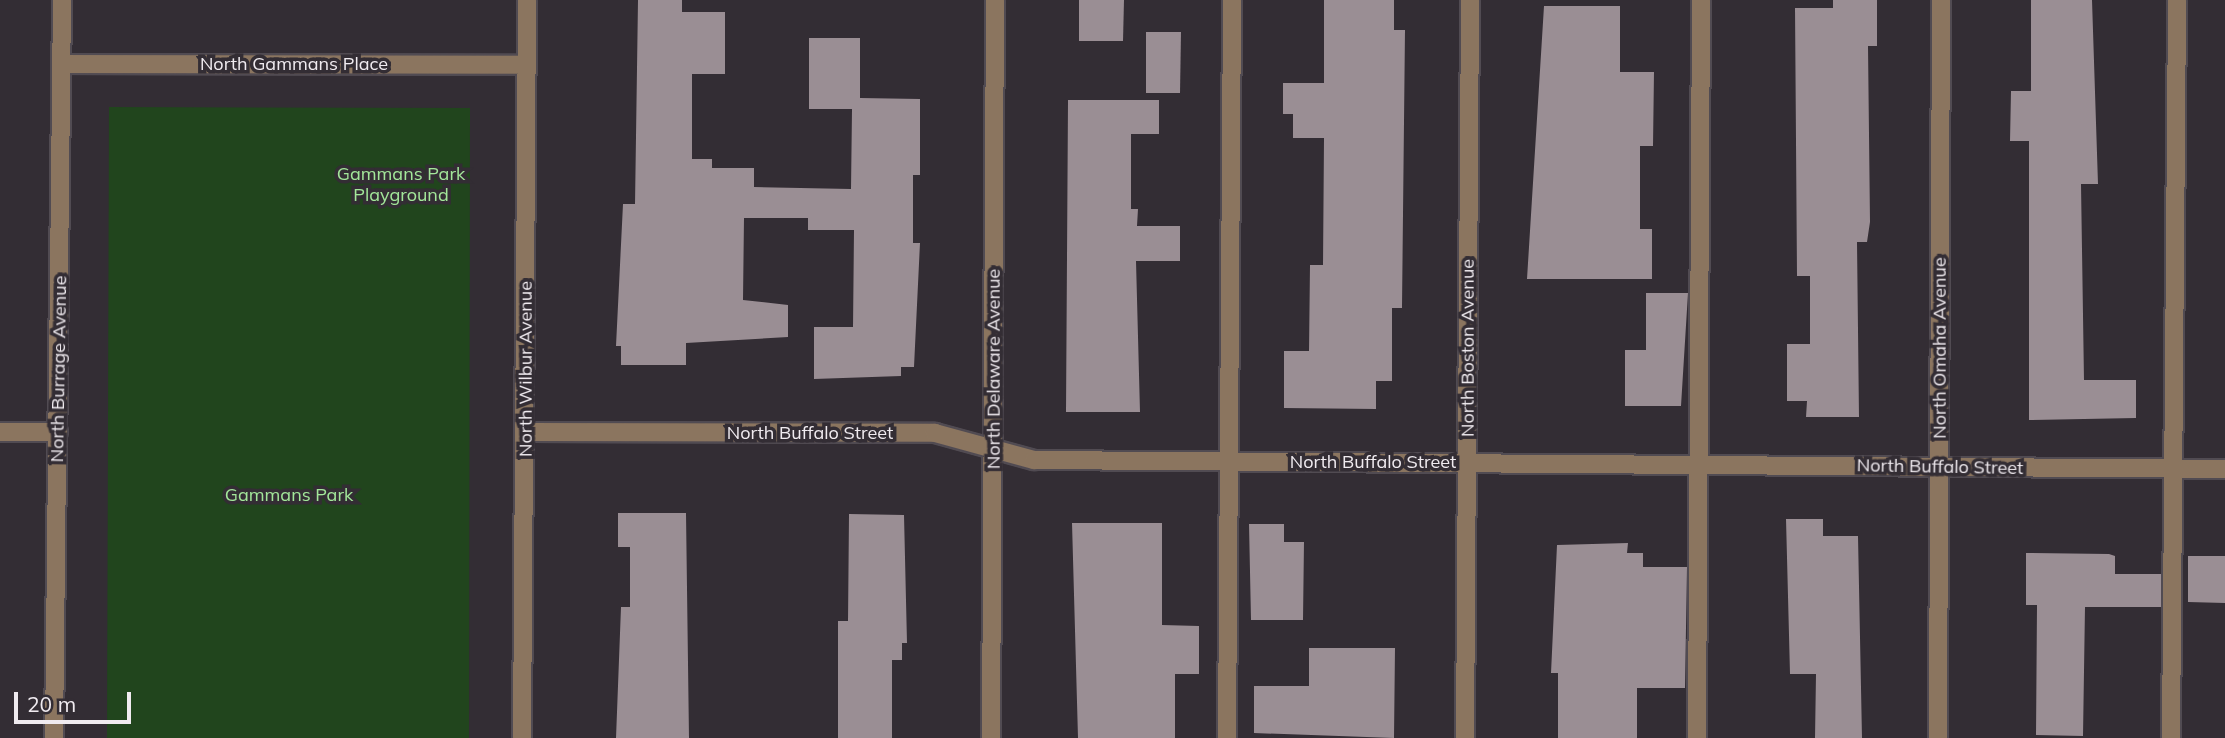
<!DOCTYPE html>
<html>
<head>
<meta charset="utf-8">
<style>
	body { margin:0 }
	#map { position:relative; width:2225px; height:738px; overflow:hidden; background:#332d34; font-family:Mulish,sans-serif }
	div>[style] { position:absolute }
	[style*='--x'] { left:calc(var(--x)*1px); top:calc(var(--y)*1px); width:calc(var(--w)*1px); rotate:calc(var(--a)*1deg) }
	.green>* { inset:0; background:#21451d }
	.building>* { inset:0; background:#9a8e94 }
	.roads { filter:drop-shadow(2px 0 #514b52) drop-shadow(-2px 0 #514b52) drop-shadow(0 2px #514b52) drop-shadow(0 -2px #514b52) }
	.minor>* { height:18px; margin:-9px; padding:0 9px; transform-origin:9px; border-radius:9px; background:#8b755f }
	span { translate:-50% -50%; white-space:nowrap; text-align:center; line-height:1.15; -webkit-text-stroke:7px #332d34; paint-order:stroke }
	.street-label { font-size:18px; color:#f0ebf0 }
	.park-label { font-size:18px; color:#a3e79a }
	.scale { position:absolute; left:14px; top:692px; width:117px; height:32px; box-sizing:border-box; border:4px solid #f0ebf0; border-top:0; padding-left:9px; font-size:21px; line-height:24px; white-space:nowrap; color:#f0ebf0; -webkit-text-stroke:5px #332d34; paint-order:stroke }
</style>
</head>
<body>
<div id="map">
	<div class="green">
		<i style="clip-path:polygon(109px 107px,470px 108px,469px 738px,107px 738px)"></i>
	</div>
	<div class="building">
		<i style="clip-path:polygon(638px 0,682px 0,682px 12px,725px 12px,725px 74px,692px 74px,692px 159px,712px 159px,712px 168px,754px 168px,754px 187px,851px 189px,852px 109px,809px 109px,809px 38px,860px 38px,860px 98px,920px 99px,920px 175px,913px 175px,913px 243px,920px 243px,914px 367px,901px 367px,901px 376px,814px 379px,814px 327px,853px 327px,854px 230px,808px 230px,808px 218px,744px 218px,743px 300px,788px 305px,788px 337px,686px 343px,686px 365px,621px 365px,621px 346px,616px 346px,623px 204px,635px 204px)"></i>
		<i style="clip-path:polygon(1079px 0,1124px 0,1123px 41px,1079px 41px)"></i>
		<i style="clip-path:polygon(1324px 0,1394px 0,1394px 30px,1405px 30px,1402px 308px,1392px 308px,1392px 381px,1376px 381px,1376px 409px,1284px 408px,1284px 351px,1309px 351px,1310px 265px,1323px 265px,1324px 138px,1293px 138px,1293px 114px,1283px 114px,1283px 83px,1324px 83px)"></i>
		<i style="clip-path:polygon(1833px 0,1877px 0,1877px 46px,1868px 46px,1870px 222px,1867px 242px,1857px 242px,1859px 417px,1806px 417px,1807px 401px,1787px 401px,1787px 344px,1810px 344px,1810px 276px,1797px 276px,1795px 8px,1833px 8px)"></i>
		<i style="clip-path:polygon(2031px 0,2092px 0,2098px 184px,2081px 184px,2084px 380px,2136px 380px,2136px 418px,2029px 420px,2029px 141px,2010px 141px,2011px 91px,2031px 91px)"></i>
		<i style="clip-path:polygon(1544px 6px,1620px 6px,1620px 72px,1654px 72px,1653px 146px,1640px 146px,1640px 229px,1652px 229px,1652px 279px,1527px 279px)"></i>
		<i style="clip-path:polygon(1146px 32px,1181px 32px,1180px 93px,1146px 93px)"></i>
		<i style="clip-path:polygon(1068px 100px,1159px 100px,1159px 134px,1131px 134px,1131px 209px,1138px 209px,1137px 226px,1180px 226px,1180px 261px,1136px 261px,1140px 412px,1066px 412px)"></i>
		<i style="clip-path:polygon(1646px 293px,1688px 293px,1681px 406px,1625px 406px,1625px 350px,1646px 350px)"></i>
		<i style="clip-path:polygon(618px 513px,686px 513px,689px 738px,616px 738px,621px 607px,630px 607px,630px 547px,618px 547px)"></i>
		<i style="clip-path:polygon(849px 514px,904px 515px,907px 643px,902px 643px,902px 660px,892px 660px,892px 738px,838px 738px,838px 621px,848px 621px)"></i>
		<i style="clip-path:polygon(1786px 519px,1823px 519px,1823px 536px,1858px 536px,1862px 738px,1815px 738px,1816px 674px,1790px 674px)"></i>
		<i style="clip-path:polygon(1072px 523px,1162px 523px,1162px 625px,1199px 626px,1199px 674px,1175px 674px,1175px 738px,1078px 738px)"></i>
		<i style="clip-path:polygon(1249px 524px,1284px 524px,1284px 542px,1304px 542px,1303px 620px,1251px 620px)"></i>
		<i style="clip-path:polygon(1628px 543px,1627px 553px,1643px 553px,1643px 567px,1687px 567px,1685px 688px,1637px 688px,1637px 738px,1558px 738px,1558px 673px,1551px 673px,1557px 545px)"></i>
		<i style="clip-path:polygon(2026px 553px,2109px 554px,2115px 556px,2115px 574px,2161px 574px,2161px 607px,2085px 607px,2083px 736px,2036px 735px,2037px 605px,2026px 605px)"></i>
		<i style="clip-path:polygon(2188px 556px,2225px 556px,2225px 603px,2188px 602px)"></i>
		<i style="clip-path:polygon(1309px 648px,1395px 648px,1394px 738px,1254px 733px,1254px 686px,1309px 686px)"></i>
	</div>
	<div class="roads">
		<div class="minor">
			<i style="--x:62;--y:64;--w:465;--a:0.1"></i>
			<i style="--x:0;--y:432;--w:58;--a:0"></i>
			<i style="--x:525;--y:432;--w:410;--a:0.1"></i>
			<i style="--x:935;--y:433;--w:103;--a:15.3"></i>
			<i style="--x:1034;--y:460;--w:1191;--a:0.43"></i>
			<i style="--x:54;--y:738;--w:738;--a:-89.38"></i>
			<i style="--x:522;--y:738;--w:738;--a:-89.61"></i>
			<i style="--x:991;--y:738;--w:738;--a:-89.69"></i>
			<i style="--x:1227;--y:738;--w:738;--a:-89.61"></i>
			<i style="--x:1465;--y:738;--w:738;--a:-89.61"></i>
			<i style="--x:1697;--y:738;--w:738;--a:-89.69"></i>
			<i style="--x:1938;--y:738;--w:738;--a:-89.77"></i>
			<i style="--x:2171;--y:738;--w:738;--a:-89.53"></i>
		</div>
	</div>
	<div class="street-label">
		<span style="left:294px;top:64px">North Gammans Place</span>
		<span style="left:1468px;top:348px;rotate:-90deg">North Boston Avenue</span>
		<span style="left:1940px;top:348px;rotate:-90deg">North Omaha Avenue</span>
		<span style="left:59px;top:369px;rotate:-89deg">North Burrage Avenue</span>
		<span style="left:526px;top:369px;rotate:-90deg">North Wilbur Avenue</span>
		<span style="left:994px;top:369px;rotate:-90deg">North Delaware Avenue</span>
		<span style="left:810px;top:433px">North Buffalo Street</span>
		<span style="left:1373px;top:462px">North Buffalo Street</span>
		<span style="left:1940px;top:467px;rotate:1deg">North Buffalo Street</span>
	</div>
	<div class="park-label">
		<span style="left:401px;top:185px">Gammans Park<br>Playground</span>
		<span style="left:289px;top:495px">Gammans Park</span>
	</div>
	<div class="scale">20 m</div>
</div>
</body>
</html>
